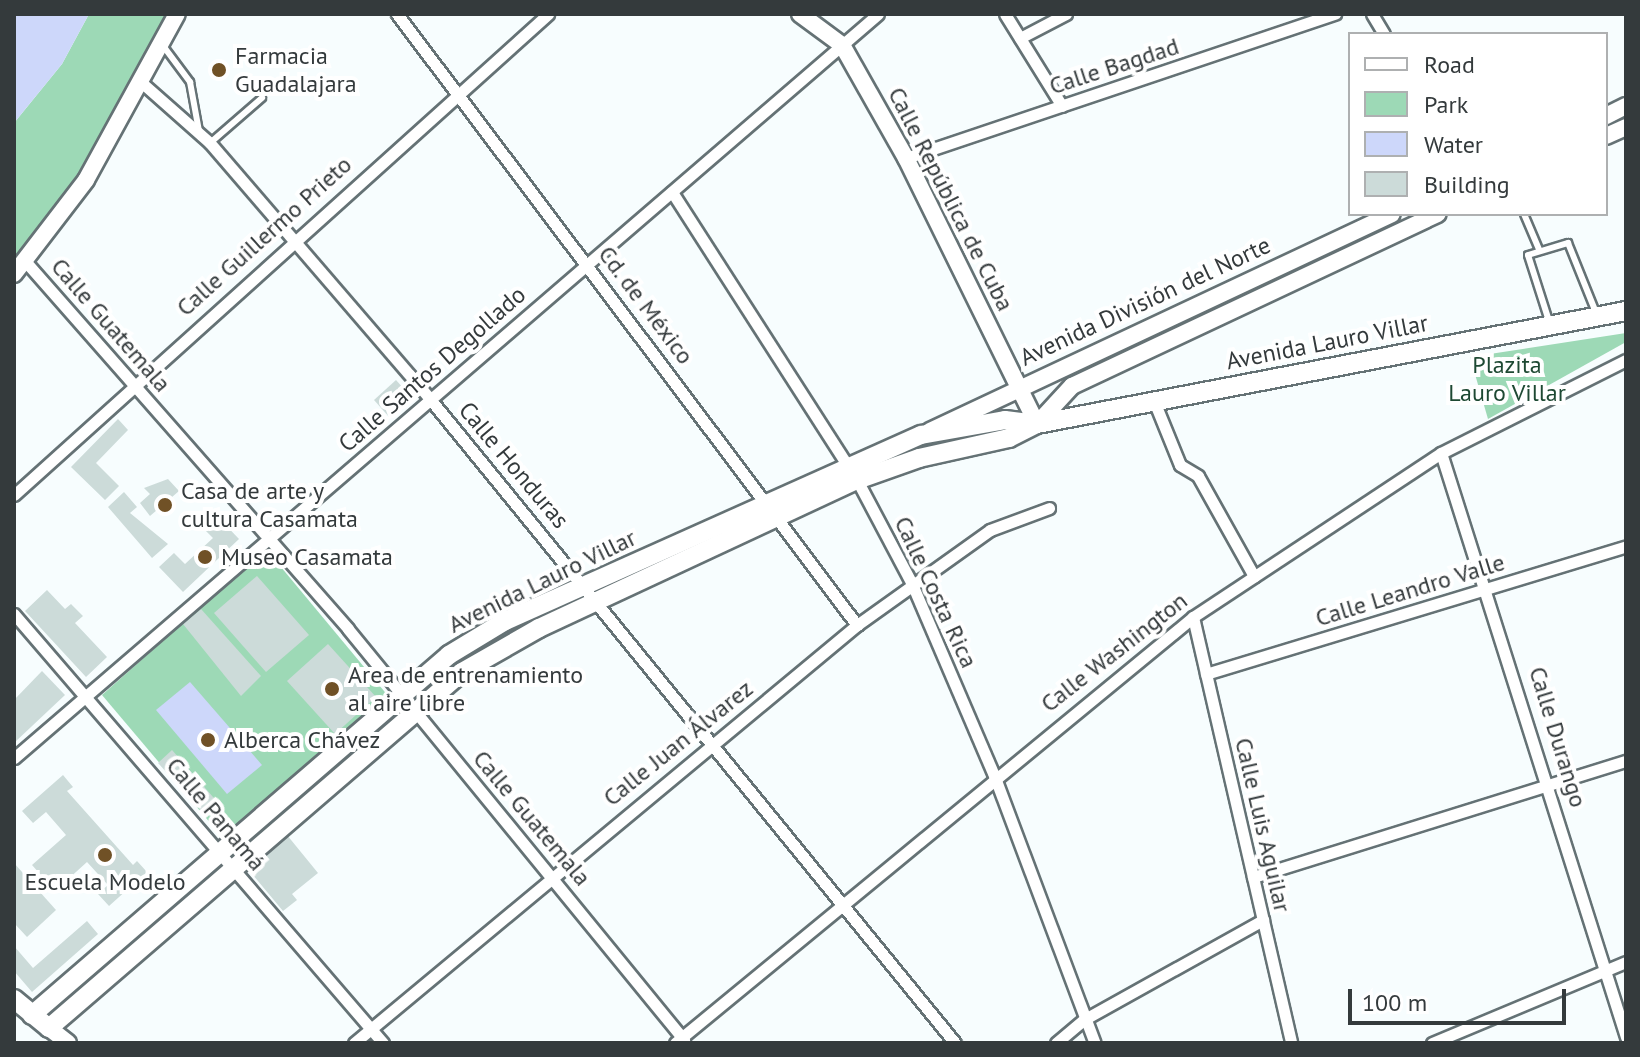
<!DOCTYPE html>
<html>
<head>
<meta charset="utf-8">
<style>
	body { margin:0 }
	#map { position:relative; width:1640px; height:1057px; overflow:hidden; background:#f7fdfe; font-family:"PT Sans",sans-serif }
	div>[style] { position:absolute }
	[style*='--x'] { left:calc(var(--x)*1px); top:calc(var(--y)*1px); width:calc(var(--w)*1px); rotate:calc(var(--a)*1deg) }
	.green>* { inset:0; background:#9dd9b6 }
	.water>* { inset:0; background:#cdd7fa }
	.building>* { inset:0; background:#ccdbd9 }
	.roads { filter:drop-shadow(2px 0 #657275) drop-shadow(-2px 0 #657275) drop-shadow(0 2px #657275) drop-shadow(0 -2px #657275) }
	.lane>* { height:6px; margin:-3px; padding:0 3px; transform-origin:3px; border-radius:3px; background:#fff }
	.street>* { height:11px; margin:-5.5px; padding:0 5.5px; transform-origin:5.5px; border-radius:5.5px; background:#fff }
	.secondary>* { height:16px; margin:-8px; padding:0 8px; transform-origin:8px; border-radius:8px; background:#fff }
	.primary>* { height:18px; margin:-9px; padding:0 9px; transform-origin:9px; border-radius:9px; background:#fff }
	.dots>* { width:22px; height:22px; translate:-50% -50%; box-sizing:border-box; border:4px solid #fff; border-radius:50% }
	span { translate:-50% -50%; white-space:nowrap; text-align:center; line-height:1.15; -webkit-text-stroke:8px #fff; paint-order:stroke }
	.poi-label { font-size:24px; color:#343a3c }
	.left { translate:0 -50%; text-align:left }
	.street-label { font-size:24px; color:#343a3c }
	.park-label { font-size:24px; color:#1e4933 }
	.frame { position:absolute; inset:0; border:16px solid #343a3c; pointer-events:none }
	.legend { position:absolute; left:1348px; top:32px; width:260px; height:184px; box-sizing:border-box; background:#fff; border:2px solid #aeb0b1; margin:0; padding:10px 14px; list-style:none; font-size:24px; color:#343a3c }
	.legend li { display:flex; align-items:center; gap:16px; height:40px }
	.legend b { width:40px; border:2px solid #aeb0b1 }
	.scale { position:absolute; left:1348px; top:989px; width:218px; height:36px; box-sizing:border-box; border:4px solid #343a3c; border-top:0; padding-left:10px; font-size:24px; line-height:28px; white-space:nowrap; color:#343a3c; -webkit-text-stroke:6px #fff; paint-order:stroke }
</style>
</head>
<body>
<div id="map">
	<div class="green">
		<i style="clip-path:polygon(89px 14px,166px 14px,83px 170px,14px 262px,14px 123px,62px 64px)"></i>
		<i style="clip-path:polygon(1626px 333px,1626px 342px,1488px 419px,1470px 357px)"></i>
		<i style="clip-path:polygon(266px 549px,389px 697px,223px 838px,102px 695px)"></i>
	</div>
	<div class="water">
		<i style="clip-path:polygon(14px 14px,89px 14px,62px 64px,14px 123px)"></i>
		<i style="clip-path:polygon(190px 682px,262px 765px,227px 794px,156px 710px)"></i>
	</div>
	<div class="building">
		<i style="clip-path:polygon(396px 380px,412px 398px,390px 418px,374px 400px)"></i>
		<i style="clip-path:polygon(118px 419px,128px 430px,96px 463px,119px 486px,105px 500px,71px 467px)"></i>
		<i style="clip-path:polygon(168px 479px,179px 491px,150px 516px,140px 503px,150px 494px,144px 488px)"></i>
		<i style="clip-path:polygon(124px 492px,137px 507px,130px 513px,168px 544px,152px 558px,108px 507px)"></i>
		<i style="clip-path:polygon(217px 516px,239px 539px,183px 592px,159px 567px,174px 553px,185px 564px,213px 538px,204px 529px)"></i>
		<i style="clip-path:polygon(257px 576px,309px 635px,266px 672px,214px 613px)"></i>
		<i style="clip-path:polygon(47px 590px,65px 609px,71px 604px,83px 616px,75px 623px,107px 657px,86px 677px,25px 611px)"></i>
		<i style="clip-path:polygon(201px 609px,261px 676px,241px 696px,183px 624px)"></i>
		<i style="clip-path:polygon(328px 644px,376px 697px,335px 734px,287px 681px)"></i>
		<i style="clip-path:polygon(42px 671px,65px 695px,14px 743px,14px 700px)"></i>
		<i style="clip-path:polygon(172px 750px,220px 805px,207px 817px,158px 763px)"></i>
		<i style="clip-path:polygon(63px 775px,73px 787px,67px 791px,133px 865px,137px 861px,147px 872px,109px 906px,98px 894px,108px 885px,87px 862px,55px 891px,32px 865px,66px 835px,46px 812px,33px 823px,22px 811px)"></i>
		<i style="clip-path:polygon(287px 835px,318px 873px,292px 894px,297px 900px,283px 911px,247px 868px)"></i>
		<i style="clip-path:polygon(14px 863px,56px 910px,27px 937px,14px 923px)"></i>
		<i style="clip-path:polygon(87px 921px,98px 934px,32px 992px,14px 971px,14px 946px,33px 968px)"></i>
	</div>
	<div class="roads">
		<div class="lane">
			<i style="--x:164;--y:47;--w:44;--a:53.4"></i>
			<i style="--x:190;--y:82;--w:50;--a:79.6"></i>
			<i style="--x:210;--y:143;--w:69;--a:-40.9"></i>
			<i style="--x:1524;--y:214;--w:39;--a:67"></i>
			<i style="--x:1549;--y:321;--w:69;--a:-107.7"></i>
			<i style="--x:1528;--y:255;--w:42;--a:-16.7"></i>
			<i style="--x:1568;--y:243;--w:78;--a:68.1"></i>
		</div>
		<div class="street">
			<i style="--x:397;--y:14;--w:765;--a:53.03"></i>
			<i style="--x:1005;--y:14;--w:108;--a:58.2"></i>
			<i style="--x:1372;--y:14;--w:23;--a:59"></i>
			<i style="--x:1020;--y:38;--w:52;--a:-27.6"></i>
			<i style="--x:141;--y:82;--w:92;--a:41.5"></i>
			<i style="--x:210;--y:143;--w:338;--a:49.3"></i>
			<i style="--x:430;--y:399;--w:831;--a:50.81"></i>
			<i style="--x:906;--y:158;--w:453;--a:-18.6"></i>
			<i style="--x:672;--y:192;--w:342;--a:57.3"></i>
			<i style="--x:857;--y:480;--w:118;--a:62.1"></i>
			<i style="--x:912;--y:584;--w:208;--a:66.8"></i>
			<i style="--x:994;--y:775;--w:286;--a:69.4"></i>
			<i style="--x:26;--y:262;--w:488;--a:48.7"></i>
			<i style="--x:348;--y:629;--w:531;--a:50.73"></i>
			<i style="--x:1154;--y:401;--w:69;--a:67.9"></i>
			<i style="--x:1180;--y:465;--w:21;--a:31"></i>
			<i style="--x:1198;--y:476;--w:115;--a:60.8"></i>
			<i style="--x:1441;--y:453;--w:613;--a:72.42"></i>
			<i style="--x:14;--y:495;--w:719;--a:-42.01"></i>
			<i style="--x:14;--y:614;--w:566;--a:49.3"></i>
			<i style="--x:1193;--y:617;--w:437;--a:77"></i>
			<i style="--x:1206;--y:674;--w:439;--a:-16.9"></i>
			<i style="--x:14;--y:758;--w:1140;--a:-40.73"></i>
			<i style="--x:1253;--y:877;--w:391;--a:-17.3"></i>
			<i style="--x:354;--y:1043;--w:654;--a:-39.73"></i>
			<i style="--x:857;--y:625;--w:163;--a:-35.5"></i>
			<i style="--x:990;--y:530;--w:63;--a:-20.4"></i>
			<i style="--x:675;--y:1043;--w:671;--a:-39.43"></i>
			<i style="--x:1193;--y:617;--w:297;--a:-33.5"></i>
			<i style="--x:1441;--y:453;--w:207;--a:-26.7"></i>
			<i style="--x:1056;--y:1043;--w:38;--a:-40"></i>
			<i style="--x:1085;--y:1019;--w:204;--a:-29.1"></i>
			<i style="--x:1432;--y:1043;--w:210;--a:-22.7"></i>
		</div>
		<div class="secondary">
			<i style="--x:800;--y:14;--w:52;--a:36.4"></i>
			<i style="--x:842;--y:45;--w:130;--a:60.5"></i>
			<i style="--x:906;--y:158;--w:297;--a:63.8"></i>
			<i style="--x:1037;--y:424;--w:52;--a:-47.4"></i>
			<i style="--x:1072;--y:386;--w:404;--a:-25.2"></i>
			<i style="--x:1606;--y:116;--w:22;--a:-27"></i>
			<i style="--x:1606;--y:136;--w:22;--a:-24"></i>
			<i style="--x:14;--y:274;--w:118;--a:-52.5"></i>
			<i style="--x:86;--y:180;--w:189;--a:-61.3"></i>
			<i style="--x:930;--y:431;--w:510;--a:-25.16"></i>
			<i style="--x:49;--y:1028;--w:24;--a:38"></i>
		</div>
		<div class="primary">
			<i style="--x:14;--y:999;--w:45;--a:39.6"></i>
			<i style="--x:49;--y:1028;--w:545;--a:-40.76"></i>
			<i style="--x:462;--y:672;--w:89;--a:-29.7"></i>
			<i style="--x:539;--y:628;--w:351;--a:-25"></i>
			<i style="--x:857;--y:480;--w:66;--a:-19.5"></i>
			<i style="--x:919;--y:458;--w:92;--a:-12.5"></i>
			<i style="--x:1009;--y:438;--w:31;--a:-27"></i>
			<i style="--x:1037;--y:424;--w:600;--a:-10.86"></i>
			<i style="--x:32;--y:1015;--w:551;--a:-40.8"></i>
			<i style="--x:449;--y:655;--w:66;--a:-31.3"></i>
			<i style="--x:505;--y:621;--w:456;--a:-24.1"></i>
			<i style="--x:921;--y:435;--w:85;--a:-10.1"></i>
			<i style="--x:1005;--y:420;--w:32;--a:7"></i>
		</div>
	</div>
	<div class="dots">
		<i style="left:219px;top:70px;background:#705126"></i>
		<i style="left:165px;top:505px;background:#705126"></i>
		<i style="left:205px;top:557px;background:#705126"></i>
		<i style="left:332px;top:689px;background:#705126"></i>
		<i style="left:208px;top:740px;background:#705126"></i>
		<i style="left:105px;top:855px;background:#705126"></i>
	</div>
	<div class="poi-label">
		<span class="left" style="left:235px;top:70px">Farmacia<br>Guadalajara</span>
		<span class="left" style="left:181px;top:505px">Casa de arte y<br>cultura Casamata</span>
		<span class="left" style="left:221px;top:557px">Museo Casamata</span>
		<span class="left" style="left:348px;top:689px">Area de entrenamiento<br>al aire libre</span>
		<span class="left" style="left:224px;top:740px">Alberca Chávez</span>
		<span style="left:105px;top:882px">Escuela Modelo</span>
	</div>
	<div class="street-label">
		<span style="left:1114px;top:66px;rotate:-18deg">Calle Bagdad</span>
		<span style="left:951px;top:199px;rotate:63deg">Calle República de Cuba</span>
		<span style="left:264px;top:236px;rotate:-42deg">Calle Guillermo Prieto</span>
		<span style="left:1145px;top:301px;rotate:-25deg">Avenida División del Norte</span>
		<span style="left:646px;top:305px;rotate:53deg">Cd. de México</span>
		<span style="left:111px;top:325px;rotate:49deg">Calle Guatemala</span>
		<span style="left:1327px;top:342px;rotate:-11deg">Avenida Lauro Villar</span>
		<span style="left:432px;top:369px;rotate:-41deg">Calle Santos Degollado</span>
		<span style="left:514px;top:465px;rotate:50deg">Calle Honduras</span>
		<span style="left:542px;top:581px;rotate:-26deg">Avenida Lauro Villar</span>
		<span style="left:1410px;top:590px;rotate:-17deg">Calle Leandro Valle</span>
		<span style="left:936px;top:592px;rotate:65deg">Calle Costa Rica</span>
		<span style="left:1114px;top:652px;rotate:-38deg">Calle Washington</span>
		<span style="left:1558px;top:737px;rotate:73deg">Calle Durango</span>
		<span style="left:678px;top:743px;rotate:-39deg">Calle Juan Álvarez</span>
		<span style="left:216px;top:814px;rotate:50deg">Calle Panamá</span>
		<span style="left:532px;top:818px;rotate:50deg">Calle Guatemala</span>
		<span style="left:1263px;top:825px;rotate:77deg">Calle Luis Aguilar</span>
	</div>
	<div class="park-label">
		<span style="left:1507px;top:379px">Plazita<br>Lauro Villar</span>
	</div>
	<div class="frame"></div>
	<ul class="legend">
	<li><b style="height:10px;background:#fff"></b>Road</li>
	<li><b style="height:22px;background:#9dd9b6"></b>Park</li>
	<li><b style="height:22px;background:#cdd7fa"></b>Water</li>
	<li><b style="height:22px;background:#ccdbd9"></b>Building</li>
	</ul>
	<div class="scale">100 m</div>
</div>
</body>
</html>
